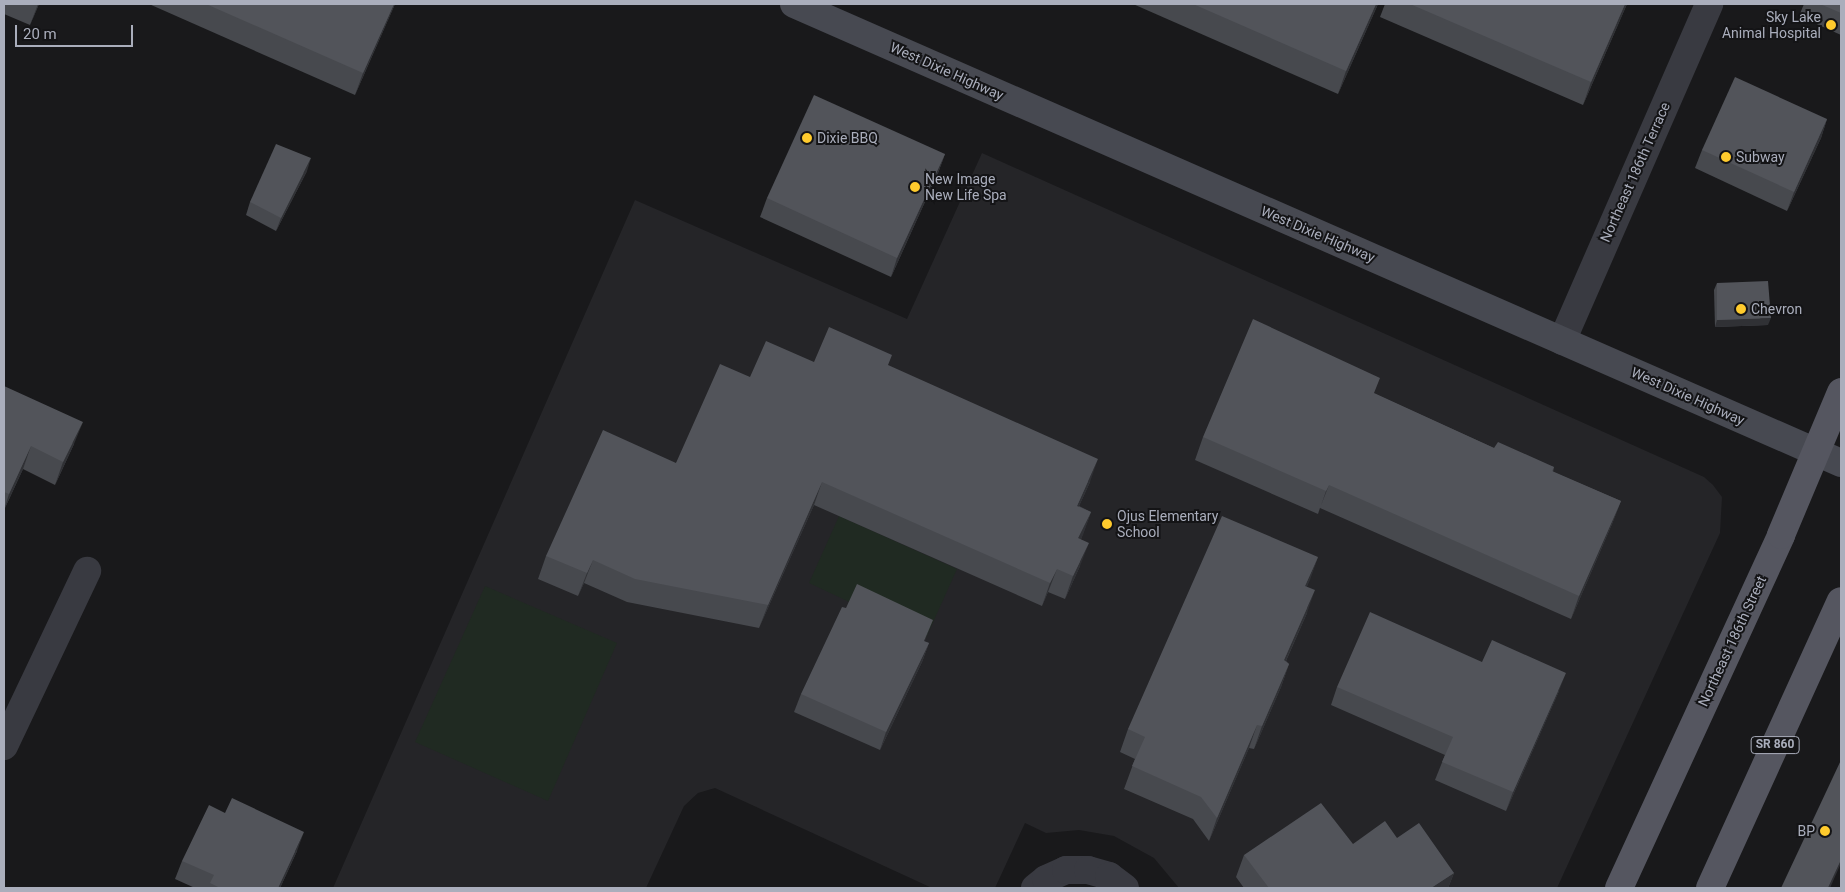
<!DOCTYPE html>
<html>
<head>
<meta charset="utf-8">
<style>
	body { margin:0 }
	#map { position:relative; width:1845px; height:892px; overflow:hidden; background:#19191b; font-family:Roboto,sans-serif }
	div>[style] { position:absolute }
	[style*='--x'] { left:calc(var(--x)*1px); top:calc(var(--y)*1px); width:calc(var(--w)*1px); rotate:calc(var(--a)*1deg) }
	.built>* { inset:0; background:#252528 }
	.green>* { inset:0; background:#202a22 }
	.street>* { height:28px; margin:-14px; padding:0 14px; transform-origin:14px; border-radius:14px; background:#393a41 }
	.secondary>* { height:28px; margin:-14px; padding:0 14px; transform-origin:14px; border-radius:14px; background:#474951 }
	.primary>* { height:28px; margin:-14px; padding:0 14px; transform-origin:14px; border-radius:14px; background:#555660 }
	.wall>* { inset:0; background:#47494e }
	.shaded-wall>* { inset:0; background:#303135 }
	.building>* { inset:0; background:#52545a }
	.dots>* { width:14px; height:14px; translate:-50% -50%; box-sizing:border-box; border:2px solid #141416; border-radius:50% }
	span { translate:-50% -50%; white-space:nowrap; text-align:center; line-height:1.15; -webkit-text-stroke:4px #141416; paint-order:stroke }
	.shield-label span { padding:1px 4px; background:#141416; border:1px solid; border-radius:4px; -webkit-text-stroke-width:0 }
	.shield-label { font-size:12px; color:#aaaebc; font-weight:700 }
	.poi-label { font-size:14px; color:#aaaebc }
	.right { translate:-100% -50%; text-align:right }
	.left { translate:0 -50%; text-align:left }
	.street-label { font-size:14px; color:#aaaebc }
	.frame { position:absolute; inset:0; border:5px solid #aaaebc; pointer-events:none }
	.scale { position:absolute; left:15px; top:25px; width:118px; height:22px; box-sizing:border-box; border:2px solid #aaaebc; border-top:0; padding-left:6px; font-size:15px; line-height:18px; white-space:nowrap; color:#aaaebc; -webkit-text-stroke:4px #141416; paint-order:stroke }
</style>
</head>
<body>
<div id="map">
	<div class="built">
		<i style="clip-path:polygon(982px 153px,1704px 477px,1713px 485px,1722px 497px,1720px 533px,1557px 888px,1179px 888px,1154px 858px,1114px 836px,1079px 830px,1046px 833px,1025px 823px,995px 888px,932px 888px,715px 788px,698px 793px,684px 806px,646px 888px,333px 888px,635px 200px,907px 319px)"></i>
	</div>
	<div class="green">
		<i style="clip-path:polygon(839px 516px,957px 569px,926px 638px,809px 583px)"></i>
		<i style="clip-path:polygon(485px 586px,617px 643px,548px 801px,415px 742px)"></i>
	</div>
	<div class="street">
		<i style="--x:1562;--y:341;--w:368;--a:-66.4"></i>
		<i style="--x:4;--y:746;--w:194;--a:-64.6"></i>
		<i style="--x:1035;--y:888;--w:14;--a:-39"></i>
		<i style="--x:1046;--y:879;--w:22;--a:-24"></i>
		<i style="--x:1066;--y:870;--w:22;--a:0"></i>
		<i style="--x:1088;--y:870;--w:22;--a:16"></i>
		<i style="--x:1109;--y:876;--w:20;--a:37"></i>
	</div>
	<div class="secondary">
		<i style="--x:794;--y:4;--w:1143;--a:23.67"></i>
	</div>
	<div class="primary">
		<i style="--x:1619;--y:888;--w:388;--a:-65.3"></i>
		<i style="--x:1781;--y:535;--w:155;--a:-67.2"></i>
		<i style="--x:1710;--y:888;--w:315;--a:-65.5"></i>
	</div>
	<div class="wall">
		<i style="clip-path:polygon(4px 4px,39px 4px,30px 25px,4px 14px)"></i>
		<i style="clip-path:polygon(149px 4px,395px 4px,355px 95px)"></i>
		<i style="clip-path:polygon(1133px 4px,1378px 4px,1338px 94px)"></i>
		<i style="clip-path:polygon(1385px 4px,1627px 4px,1583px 105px,1380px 17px)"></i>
		<i style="clip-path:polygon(1804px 4px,1841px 4px,1841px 35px,1799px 16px)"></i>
		<i style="clip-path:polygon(1827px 119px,1821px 138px,1787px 211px,1695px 168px,1702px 150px)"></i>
		<i style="clip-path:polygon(945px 154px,938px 173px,891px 277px,760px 217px,767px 198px)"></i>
		<i style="clip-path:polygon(307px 171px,276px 231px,246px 215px,250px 202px)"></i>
		<i style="clip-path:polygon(1717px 283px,1768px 325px,1715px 327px,1714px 290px)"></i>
		<i style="clip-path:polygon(814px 362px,888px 366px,1090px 482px,1079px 506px,1091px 512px,1081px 539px,1080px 566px,1065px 599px,1048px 592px,1042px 606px,814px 505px,759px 628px,627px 602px,584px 583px,578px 596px,538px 579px,546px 556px,676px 463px,750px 377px)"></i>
		<i style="clip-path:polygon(4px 386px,74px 444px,55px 485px,23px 469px,4px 510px)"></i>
		<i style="clip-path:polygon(1375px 394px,1494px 448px,1554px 467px,1553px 472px,1621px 501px,1612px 524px,1571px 619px,1320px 508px,1318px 514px,1195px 460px,1203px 437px)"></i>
		<i style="clip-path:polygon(1318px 557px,1307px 586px,1307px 613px,1286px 661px,1289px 664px,1281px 687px,1254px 749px,1249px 748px,1209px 841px,1193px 819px,1124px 789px,1135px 759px,1120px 752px,1128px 729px)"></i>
		<i style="clip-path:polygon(925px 642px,929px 643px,922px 662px,880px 750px,794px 712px,801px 694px)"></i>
		<i style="clip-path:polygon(1482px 662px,1559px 691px,1506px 811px,1435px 780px,1445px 755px,1331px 705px,1337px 687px)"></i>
		<i style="clip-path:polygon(1397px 838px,1454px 873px,1448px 888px,1244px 888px,1236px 877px,1244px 855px,1353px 844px)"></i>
		<i style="clip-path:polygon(297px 851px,280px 888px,195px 888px,175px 879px,182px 861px)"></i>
	</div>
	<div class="shaded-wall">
		<i style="clip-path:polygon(38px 4px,39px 4px,30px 25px)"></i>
		<i style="clip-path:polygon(394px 4px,395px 4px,355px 95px,363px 73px)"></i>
		<i style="clip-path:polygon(1376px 4px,1378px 4px,1338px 94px,1346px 71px)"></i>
		<i style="clip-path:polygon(1625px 4px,1627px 4px,1583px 105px,1591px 82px)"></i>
		<i style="clip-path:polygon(1827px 119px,1821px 138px,1787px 211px,1794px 192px)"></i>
		<i style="clip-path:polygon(945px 154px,938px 173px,891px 277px,897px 258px)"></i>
		<i style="clip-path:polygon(311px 158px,307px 171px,276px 231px,281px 218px)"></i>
		<i style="clip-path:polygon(1771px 318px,1768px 325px,1715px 327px,1717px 320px)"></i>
		<i style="clip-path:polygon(83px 422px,74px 444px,55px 485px,63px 462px)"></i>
		<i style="clip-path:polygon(31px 446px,23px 469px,4px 510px,9px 494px)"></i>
		<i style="clip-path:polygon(1098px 459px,1090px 482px,1069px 528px,1077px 506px)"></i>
		<i style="clip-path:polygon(822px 482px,814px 505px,759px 628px,768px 605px)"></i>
		<i style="clip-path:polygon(1329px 485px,1320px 508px,1318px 514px,1326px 491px)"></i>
		<i style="clip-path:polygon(1621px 501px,1612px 524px,1571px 619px,1579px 596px)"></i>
		<i style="clip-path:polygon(1091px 512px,1083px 535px,1070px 561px,1078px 538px)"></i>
		<i style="clip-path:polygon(1089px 543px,1080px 566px,1065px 599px,1073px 576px)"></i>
		<i style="clip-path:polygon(1318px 557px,1310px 580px,1297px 608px,1305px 586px)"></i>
		<i style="clip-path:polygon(593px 560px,584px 583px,578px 596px,587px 573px)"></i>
		<i style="clip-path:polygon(1057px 569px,1048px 592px,1042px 606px,1050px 583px)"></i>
		<i style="clip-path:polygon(1315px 590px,1307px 613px,1276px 683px,1284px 660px)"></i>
		<i style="clip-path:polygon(933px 620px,926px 638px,917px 660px,924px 641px)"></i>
		<i style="clip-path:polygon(929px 643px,922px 662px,880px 750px,886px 732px)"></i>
		<i style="clip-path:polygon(1289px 664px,1281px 687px,1254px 749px,1262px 726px)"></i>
		<i style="clip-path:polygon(1566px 673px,1559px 691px,1506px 811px,1513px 792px)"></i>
		<i style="clip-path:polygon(1257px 725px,1249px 748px,1209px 841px,1217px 818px)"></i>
		<i style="clip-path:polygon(304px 832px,297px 851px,280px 888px,278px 888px)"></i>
		<i style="clip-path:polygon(1841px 860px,1841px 863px,1830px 888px,1828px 888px)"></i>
		<i style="clip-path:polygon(1454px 873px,1448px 888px,1431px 888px)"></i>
	</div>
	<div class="building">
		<i style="clip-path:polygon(206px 4px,394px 4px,363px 73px)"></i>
		<i style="clip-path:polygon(1193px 4px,1376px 4px,1346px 71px)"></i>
		<i style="clip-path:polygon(1410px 4px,1625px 4px,1591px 82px)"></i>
		<i style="clip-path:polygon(1820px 4px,1841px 4px,1841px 13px)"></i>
		<i style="clip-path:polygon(1735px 77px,1827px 119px,1794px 192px,1702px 150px)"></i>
		<i style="clip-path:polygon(814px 95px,945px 154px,897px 258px,767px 198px)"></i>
		<i style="clip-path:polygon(276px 144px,311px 158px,281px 218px,250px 202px)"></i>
		<i style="clip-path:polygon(1768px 281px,1771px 318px,1717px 320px,1717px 283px)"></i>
		<i style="clip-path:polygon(1253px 319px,1380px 378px,1374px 393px,1494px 448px,1498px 442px,1554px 467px,1552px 471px,1621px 501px,1579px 596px,1329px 485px,1326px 491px,1203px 437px)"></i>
		<i style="clip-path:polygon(829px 327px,892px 355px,888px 365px,1098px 459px,1077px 506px,1091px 512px,1078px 538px,1089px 543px,1073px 576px,1057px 569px,1050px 583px,822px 482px,768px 605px,635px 579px,593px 560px,587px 573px,546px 556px,603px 430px,676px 463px,720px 364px,750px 377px,766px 341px,814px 362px)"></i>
		<i style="clip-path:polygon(4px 386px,83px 422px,63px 462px,31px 446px,9px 494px,4px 492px)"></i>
		<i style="clip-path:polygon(1222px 516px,1318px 557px,1305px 586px,1315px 590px,1284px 660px,1289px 664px,1262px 726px,1257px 725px,1217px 818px,1201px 797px,1132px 766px,1145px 737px,1128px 729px)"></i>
		<i style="clip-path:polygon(857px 584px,933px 620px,924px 641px,929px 643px,886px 732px,801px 694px,842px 607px,846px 608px)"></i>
		<i style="clip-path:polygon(1370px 612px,1482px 662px,1492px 640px,1566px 673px,1513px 792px,1442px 762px,1453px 737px,1337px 687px)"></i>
		<i style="clip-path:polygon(1841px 760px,1841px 860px,1828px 888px,1781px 888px)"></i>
		<i style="clip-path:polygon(232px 798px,304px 832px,278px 888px,220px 888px,210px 883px,214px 875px,182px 861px,209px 805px,225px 813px)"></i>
		<i style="clip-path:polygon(1321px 803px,1353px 844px,1385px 821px,1397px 838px,1419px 823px,1454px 873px,1431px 888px,1269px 888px,1244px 855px)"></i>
	</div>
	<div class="dots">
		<i style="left:1831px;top:25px;background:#ffcb2d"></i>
		<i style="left:807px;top:138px;background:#ffcb2d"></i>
		<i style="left:1726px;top:157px;background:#ffcb2d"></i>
		<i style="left:915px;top:187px;background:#ffcb2d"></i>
		<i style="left:1741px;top:309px;background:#ffcb2d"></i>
		<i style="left:1107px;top:524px;background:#ffcb2d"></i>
		<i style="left:1825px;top:831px;background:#ffcb2d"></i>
	</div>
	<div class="shield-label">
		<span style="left:1775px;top:745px">SR 860</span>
	</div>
	<div class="poi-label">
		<span class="right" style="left:1821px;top:25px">Sky Lake<br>Animal Hospital</span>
		<span class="left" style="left:817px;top:138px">Dixie BBQ</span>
		<span class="left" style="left:1736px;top:157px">Subway</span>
		<span class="left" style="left:925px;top:187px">New Image<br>New Life Spa</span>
		<span class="left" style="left:1751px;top:309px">Chevron</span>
		<span class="left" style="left:1117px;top:524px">Ojus Elementary<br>School</span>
		<span class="right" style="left:1815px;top:831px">BP</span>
	</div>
	<div class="street-label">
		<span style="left:947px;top:71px;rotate:24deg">West Dixie Highway</span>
		<span style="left:1635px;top:172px;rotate:-66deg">Northeast 186th Terrace</span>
		<span style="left:1318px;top:234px;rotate:23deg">West Dixie Highway</span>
		<span style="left:1688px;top:396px;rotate:24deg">West Dixie Highway</span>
		<span style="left:1732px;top:641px;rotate:-65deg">Northeast 186th Street</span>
	</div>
	<div class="frame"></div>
	<div class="scale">20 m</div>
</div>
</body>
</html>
